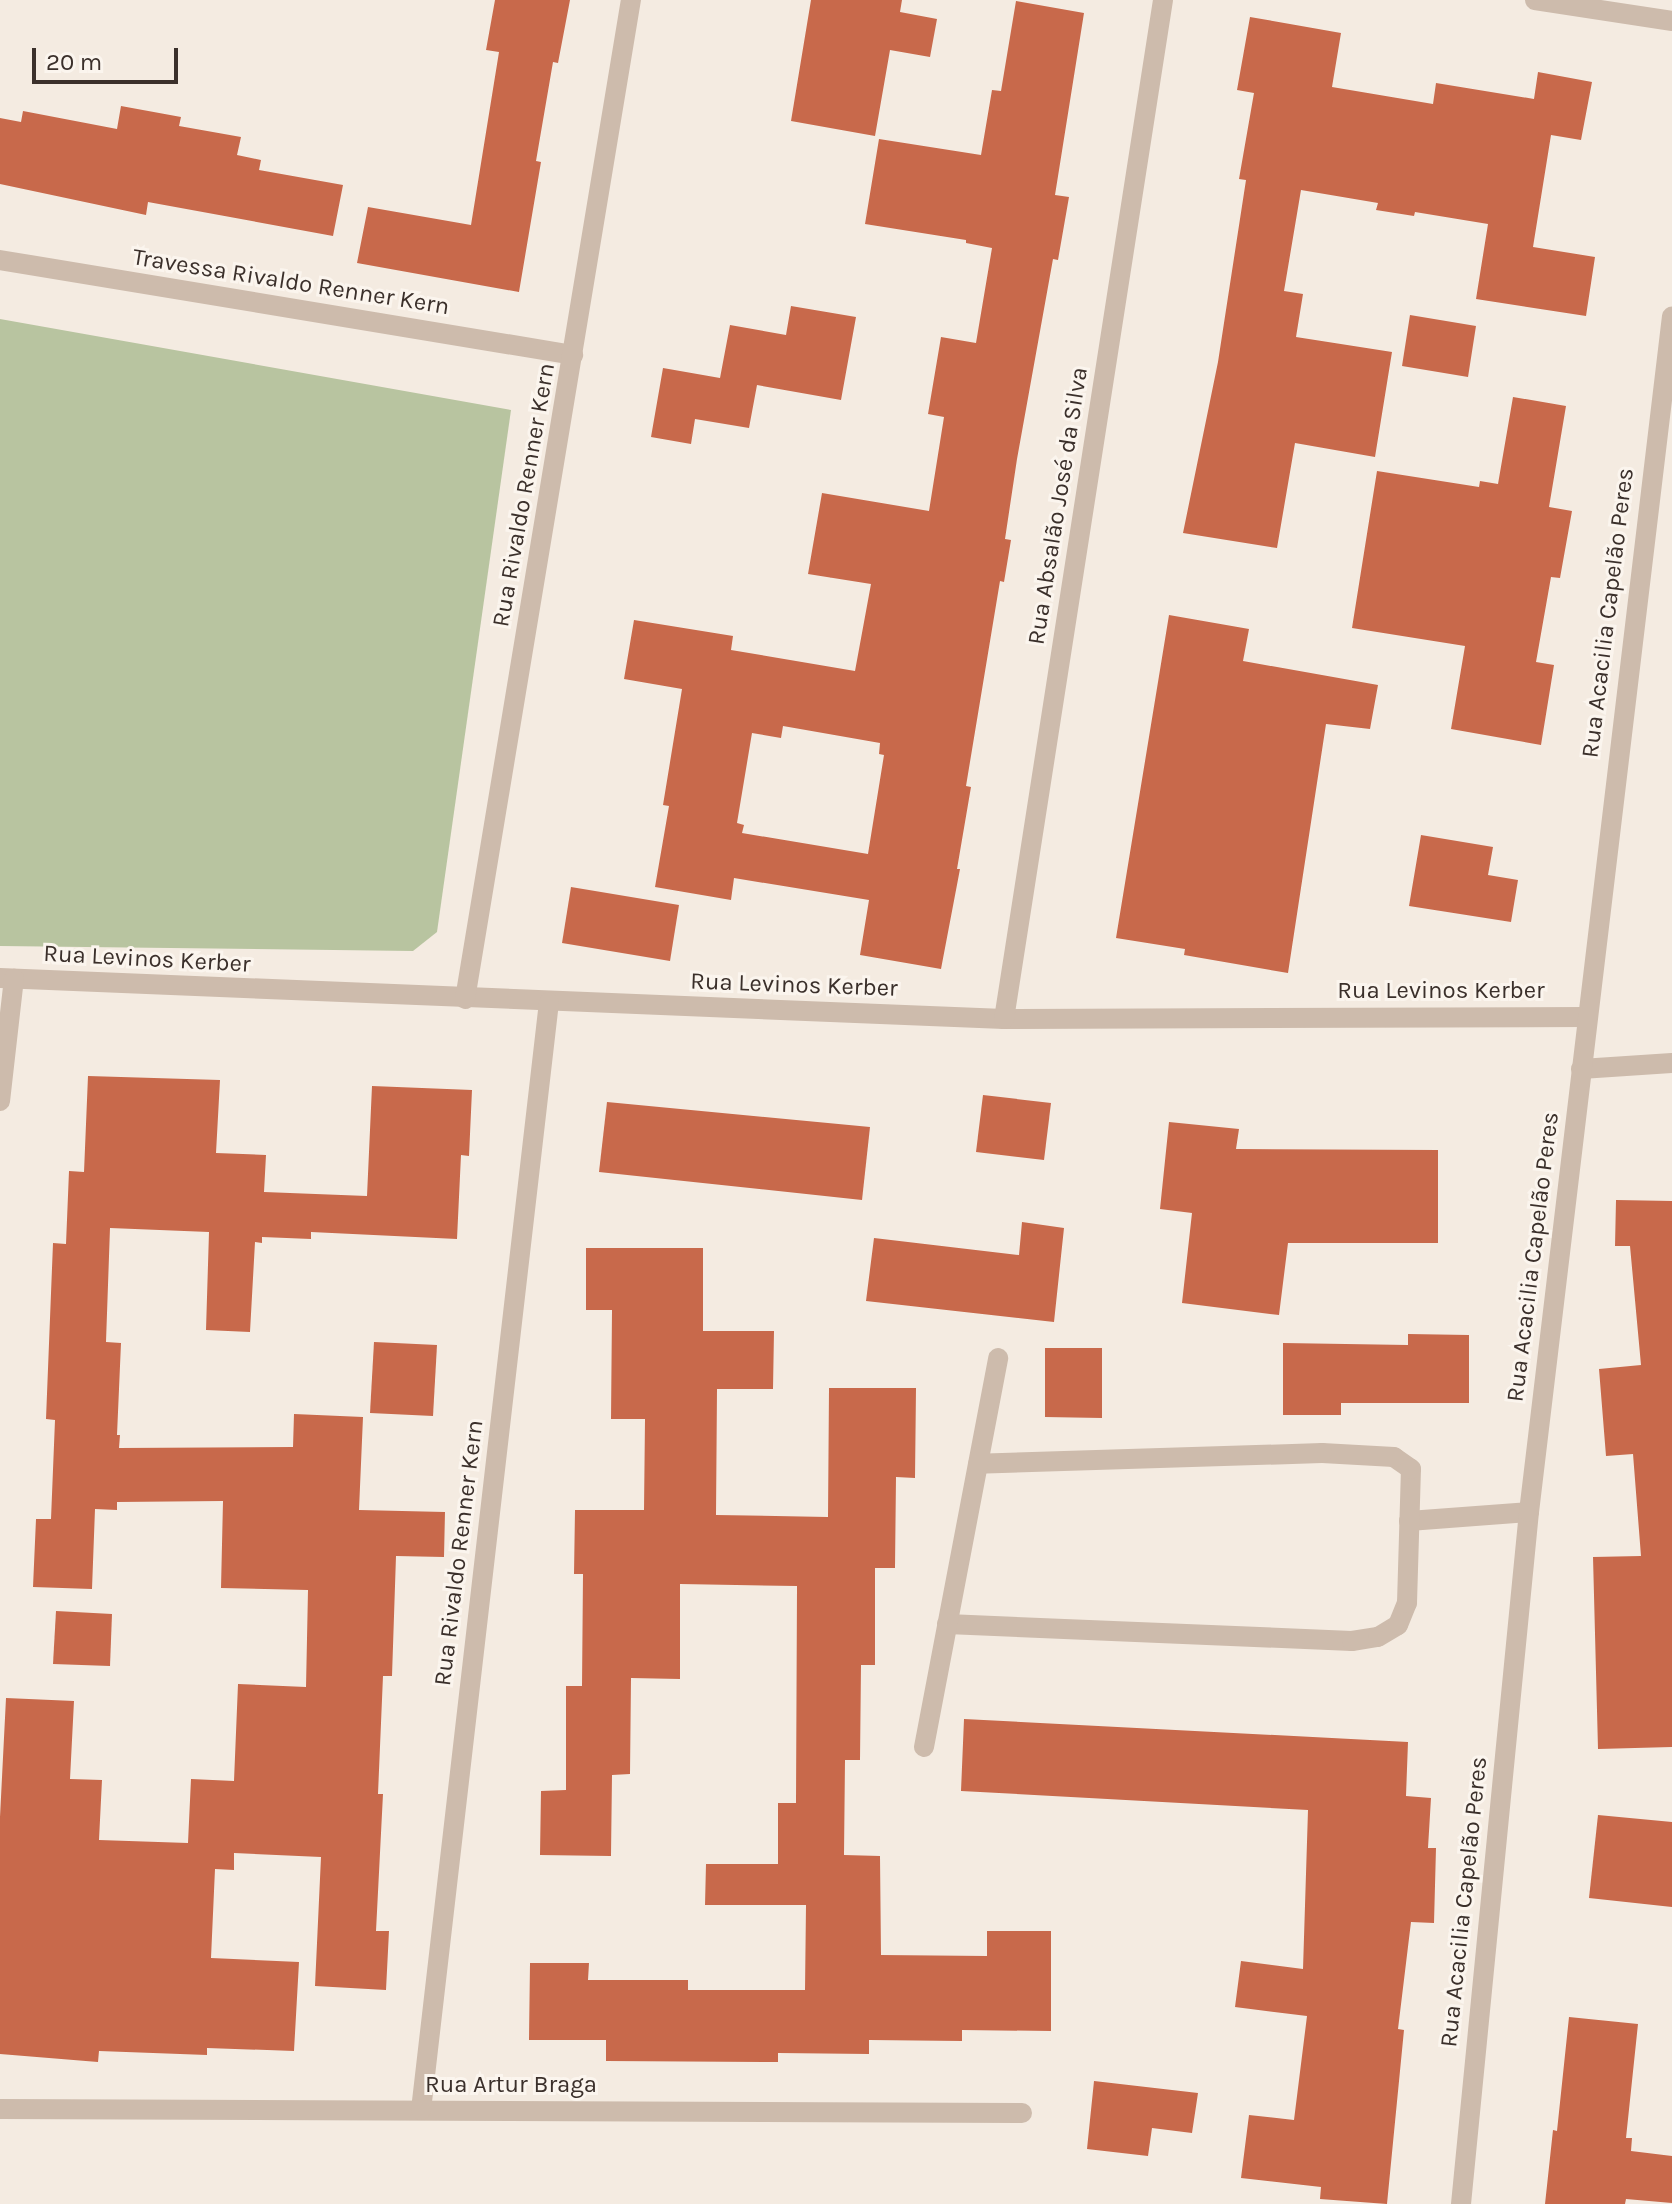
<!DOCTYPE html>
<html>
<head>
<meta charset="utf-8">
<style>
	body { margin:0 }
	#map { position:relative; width:1672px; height:2204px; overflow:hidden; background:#f4ebe1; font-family:Karla,sans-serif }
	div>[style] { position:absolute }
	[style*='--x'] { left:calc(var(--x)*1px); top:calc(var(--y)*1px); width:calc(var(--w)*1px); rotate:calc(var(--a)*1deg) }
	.green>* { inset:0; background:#b8c4a0 }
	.building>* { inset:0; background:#c8694b }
	.minor>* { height:20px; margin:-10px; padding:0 10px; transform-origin:10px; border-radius:10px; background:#cdbbac }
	span { translate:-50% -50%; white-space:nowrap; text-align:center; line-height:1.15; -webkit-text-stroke:6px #fbf5ee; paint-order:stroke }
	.street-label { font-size:24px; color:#3b302b }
	.scale { position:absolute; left:32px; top:48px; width:146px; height:36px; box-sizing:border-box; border:4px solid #3b302b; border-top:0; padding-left:10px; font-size:24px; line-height:28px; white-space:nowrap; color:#3b302b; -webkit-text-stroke:6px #fbf5ee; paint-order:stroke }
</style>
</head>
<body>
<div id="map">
	<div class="green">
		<i style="clip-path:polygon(0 319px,511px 410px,437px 932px,413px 951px,0 946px)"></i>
	</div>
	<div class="building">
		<i style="clip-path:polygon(495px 0,570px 0,558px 63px,553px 62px,536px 161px,541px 162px,519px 292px,357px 263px,368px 207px,471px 225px,499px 52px,486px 50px)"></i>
		<i style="clip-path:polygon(811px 0,902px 0,900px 12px,937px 19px,930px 57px,890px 50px,875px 136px,791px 121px)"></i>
		<i style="clip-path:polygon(evenodd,1016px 1px,1084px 13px,1055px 195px,1069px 197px,1058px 260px,1053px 259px,1017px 459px,1005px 539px,1011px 540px,1004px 582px,1000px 581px,966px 786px,971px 787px,957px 869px,960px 869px,941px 969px,860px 955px,869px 900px,734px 878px,731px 900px,655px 887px,669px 806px,663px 805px,682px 689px,624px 679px,634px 620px,733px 636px,731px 650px,855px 671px,871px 584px,808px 574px,822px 493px,929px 511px,944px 417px,928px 414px,941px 337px,976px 343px,992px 248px,966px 243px,966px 240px,865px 224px,879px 139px,981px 155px,992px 90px,1001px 91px,1016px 1px,783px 726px,880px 743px,879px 754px,884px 755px,868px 854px,742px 833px,744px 825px,737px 823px,752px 733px,781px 738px,783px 726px)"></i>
		<i style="clip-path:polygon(1250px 17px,1341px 33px,1332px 87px,1433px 104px,1436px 83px,1534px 99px,1538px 72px,1592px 82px,1581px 140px,1551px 135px,1533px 247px,1595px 257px,1586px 316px,1476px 299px,1488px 224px,1415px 212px,1414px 216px,1376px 210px,1378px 203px,1301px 190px,1284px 291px,1303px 294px,1296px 337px,1392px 352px,1375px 457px,1295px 443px,1277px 548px,1183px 533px,1218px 362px,1246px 180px,1239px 179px,1254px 93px,1237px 90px)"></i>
		<i style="clip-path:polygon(121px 106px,181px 117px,179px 126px,241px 137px,237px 155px,261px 160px,259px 170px,343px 185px,333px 236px,148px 202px,146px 215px,0 184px,0 118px,21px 122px,23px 111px,117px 129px)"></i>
		<i style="clip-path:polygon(791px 306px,856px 317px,841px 400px,757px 385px,749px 428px,695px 419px,691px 444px,651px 437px,663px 368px,720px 378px,730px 325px,786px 335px)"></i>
		<i style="clip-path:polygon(1410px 315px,1476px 326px,1468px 377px,1402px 366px)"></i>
		<i style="clip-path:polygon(1513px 397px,1566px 406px,1549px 507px,1572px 511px,1560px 578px,1551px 577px,1536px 662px,1554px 665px,1541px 745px,1451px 729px,1465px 646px,1352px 628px,1377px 471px,1479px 487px,1480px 481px,1498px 484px)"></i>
		<i style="clip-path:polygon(1169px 615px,1249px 629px,1243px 661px,1378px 685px,1370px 729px,1326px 724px,1288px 973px,1184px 955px,1185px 949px,1116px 938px)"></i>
		<i style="clip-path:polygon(1421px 835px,1493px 847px,1488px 875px,1518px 880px,1511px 922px,1409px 906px)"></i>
		<i style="clip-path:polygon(571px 887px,679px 905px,670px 961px,562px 943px)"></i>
		<i style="clip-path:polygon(88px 1076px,220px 1080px,216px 1153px,266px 1155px,264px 1192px,367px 1196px,372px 1086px,472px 1090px,469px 1156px,461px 1155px,457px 1239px,311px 1232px,311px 1239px,262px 1237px,262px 1243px,255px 1242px,250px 1332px,206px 1330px,209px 1232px,110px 1228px,106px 1342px,121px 1343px,117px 1435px,120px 1435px,119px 1448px,293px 1447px,294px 1414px,363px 1417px,359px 1510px,445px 1512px,444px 1557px,396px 1556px,392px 1676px,383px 1676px,378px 1794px,383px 1794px,376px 1931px,389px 1931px,386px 1990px,315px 1986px,321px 1857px,234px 1853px,234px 1870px,215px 1869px,211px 1958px,299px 1962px,294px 2051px,207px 2048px,207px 2055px,99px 2051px,98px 2062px,0 2054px,0 1817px,6px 1698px,74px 1701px,70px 1779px,102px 1780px,99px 1840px,188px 1843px,191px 1779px,234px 1781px,238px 1684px,306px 1687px,308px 1590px,221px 1588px,223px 1501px,117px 1502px,117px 1510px,95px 1509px,92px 1589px,33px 1587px,36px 1519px,51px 1519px,55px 1420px,46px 1419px,53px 1243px,66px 1244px,69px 1171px,84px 1172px)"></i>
		<i style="clip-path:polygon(983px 1095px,1051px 1103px,1044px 1160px,976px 1152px)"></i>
		<i style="clip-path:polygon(607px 1102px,870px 1127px,862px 1200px,599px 1172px)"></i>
		<i style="clip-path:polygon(1169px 1122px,1239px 1129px,1236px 1149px,1438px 1150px,1438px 1243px,1288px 1243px,1279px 1315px,1182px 1303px,1192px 1213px,1160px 1209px)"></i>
		<i style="clip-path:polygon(1616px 1200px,1672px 1201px,1672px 1747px,1598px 1749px,1593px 1557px,1641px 1556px,1633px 1454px,1606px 1456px,1599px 1369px,1641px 1365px,1630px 1246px,1615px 1246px)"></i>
		<i style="clip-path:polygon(1022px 1222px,1064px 1228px,1054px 1322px,866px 1301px,874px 1238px,1019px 1255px)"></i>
		<i style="clip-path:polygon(586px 1248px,703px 1248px,703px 1331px,774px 1331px,773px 1389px,717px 1389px,716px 1515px,828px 1517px,829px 1388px,916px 1388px,915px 1478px,896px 1477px,895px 1568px,875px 1568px,875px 1665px,861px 1665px,860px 1760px,845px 1760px,844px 1855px,880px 1856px,881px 1955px,987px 1956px,987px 1931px,1051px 1931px,1051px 2031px,962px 2030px,962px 2041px,869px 2040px,869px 2054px,778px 2053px,778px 2062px,606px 2061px,606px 2040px,529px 2040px,530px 1963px,589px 1963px,588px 1980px,688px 1980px,688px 1990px,805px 1990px,806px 1905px,705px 1905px,706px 1864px,778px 1864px,778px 1803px,796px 1803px,797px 1586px,680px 1584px,680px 1679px,631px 1678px,630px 1774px,612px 1775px,611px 1856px,540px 1855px,541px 1791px,566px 1790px,566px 1686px,582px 1686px,583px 1574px,574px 1574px,575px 1510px,644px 1510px,645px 1419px,611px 1419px,612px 1310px,586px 1310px)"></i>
		<i style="clip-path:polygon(1408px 1334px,1469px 1335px,1469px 1403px,1341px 1403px,1341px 1415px,1283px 1415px,1283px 1343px,1408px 1345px)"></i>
		<i style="clip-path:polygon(374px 1342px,437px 1345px,433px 1416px,370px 1413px)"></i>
		<i style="clip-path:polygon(1045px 1348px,1102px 1348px,1102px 1418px,1045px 1417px)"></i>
		<i style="clip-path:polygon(56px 1611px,112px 1614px,110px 1666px,53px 1664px)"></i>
		<i style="clip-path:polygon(964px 1719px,1408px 1742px,1406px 1796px,1431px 1798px,1428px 1848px,1436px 1848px,1434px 1923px,1411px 1922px,1398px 2029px,1404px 2030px,1387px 2204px,1320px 2199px,1321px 2187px,1241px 2178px,1249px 2115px,1294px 2120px,1307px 2016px,1235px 2007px,1241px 1961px,1303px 1969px,1308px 1810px,961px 1791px)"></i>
		<i style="clip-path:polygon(1598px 1815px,1672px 1822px,1672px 1907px,1589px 1898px)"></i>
		<i style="clip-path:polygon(1569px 2017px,1638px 2024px,1626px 2138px,1632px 2138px,1631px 2151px,1672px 2156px,1672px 2203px,1626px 2199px,1625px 2204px,1545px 2204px,1553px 2130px,1557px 2131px)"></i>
		<i style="clip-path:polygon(1094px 2081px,1198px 2093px,1192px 2133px,1152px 2128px,1148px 2156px,1087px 2149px)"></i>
	</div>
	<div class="minor">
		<i style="--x:1535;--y:0;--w:139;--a:8.7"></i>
		<i style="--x:0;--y:260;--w:581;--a:9.41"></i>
		<i style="--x:0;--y:978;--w:1005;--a:2.34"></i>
		<i style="--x:1004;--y:1019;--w:583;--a:-0.2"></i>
		<i style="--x:465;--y:999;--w:1013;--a:-80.57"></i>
		<i style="--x:1004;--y:1019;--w:1031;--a:-81.13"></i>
		<i style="--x:1581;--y:1069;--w:91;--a:-3.8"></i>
		<i style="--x:0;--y:1101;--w:123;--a:-83.5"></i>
		<i style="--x:1409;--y:1521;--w:120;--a:-4.3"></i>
		<i style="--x:947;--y:1624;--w:405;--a:2.4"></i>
		<i style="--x:1352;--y:1641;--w:26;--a:-9"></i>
		<i style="--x:1378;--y:1637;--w:23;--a:-31"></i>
		<i style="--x:1398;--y:1625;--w:24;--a:-68"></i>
		<i style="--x:1407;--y:1603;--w:134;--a:-88.3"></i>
		<i style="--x:1411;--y:1469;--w:21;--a:-145"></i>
		<i style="--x:1394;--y:1457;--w:72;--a:-176.8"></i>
		<i style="--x:1322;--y:1453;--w:344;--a:178.2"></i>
		<i style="--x:924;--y:1747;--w:396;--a:-79.2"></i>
		<i style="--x:0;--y:2109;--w:1022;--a:0.22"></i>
		<i style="--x:421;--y:2110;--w:1115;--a:-83.41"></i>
		<i style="--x:1461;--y:2204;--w:695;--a:-84.39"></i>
		<i style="--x:1529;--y:1512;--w:1204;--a:-83.18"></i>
	</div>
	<div class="street-label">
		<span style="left:291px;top:282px;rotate:9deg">Travessa Rivaldo Renner Kern</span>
		<span style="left:524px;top:495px;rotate:-80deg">Rua Rivaldo Renner Kern</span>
		<span style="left:1058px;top:506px;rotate:-81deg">Rua Absalão José da Silva</span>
		<span style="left:1608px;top:613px;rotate:-83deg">Rua Acacilia Capelão Peres</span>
		<span style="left:147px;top:959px;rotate:3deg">Rua Levinos Kerber</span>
		<span style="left:794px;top:985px;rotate:2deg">Rua Levinos Kerber</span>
		<span style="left:1441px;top:991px">Rua Levinos Kerber</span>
		<span style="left:1533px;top:1257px;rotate:-83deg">Rua Acacilia Capelão Peres</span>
		<span style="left:459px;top:1553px;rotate:-83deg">Rua Rivaldo Renner Kern</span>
		<span style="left:1464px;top:1902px;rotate:-84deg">Rua Acacilia Capelão Peres</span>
		<span style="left:511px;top:2085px">Rua Artur Braga</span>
	</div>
	<div class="scale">20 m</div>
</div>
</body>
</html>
